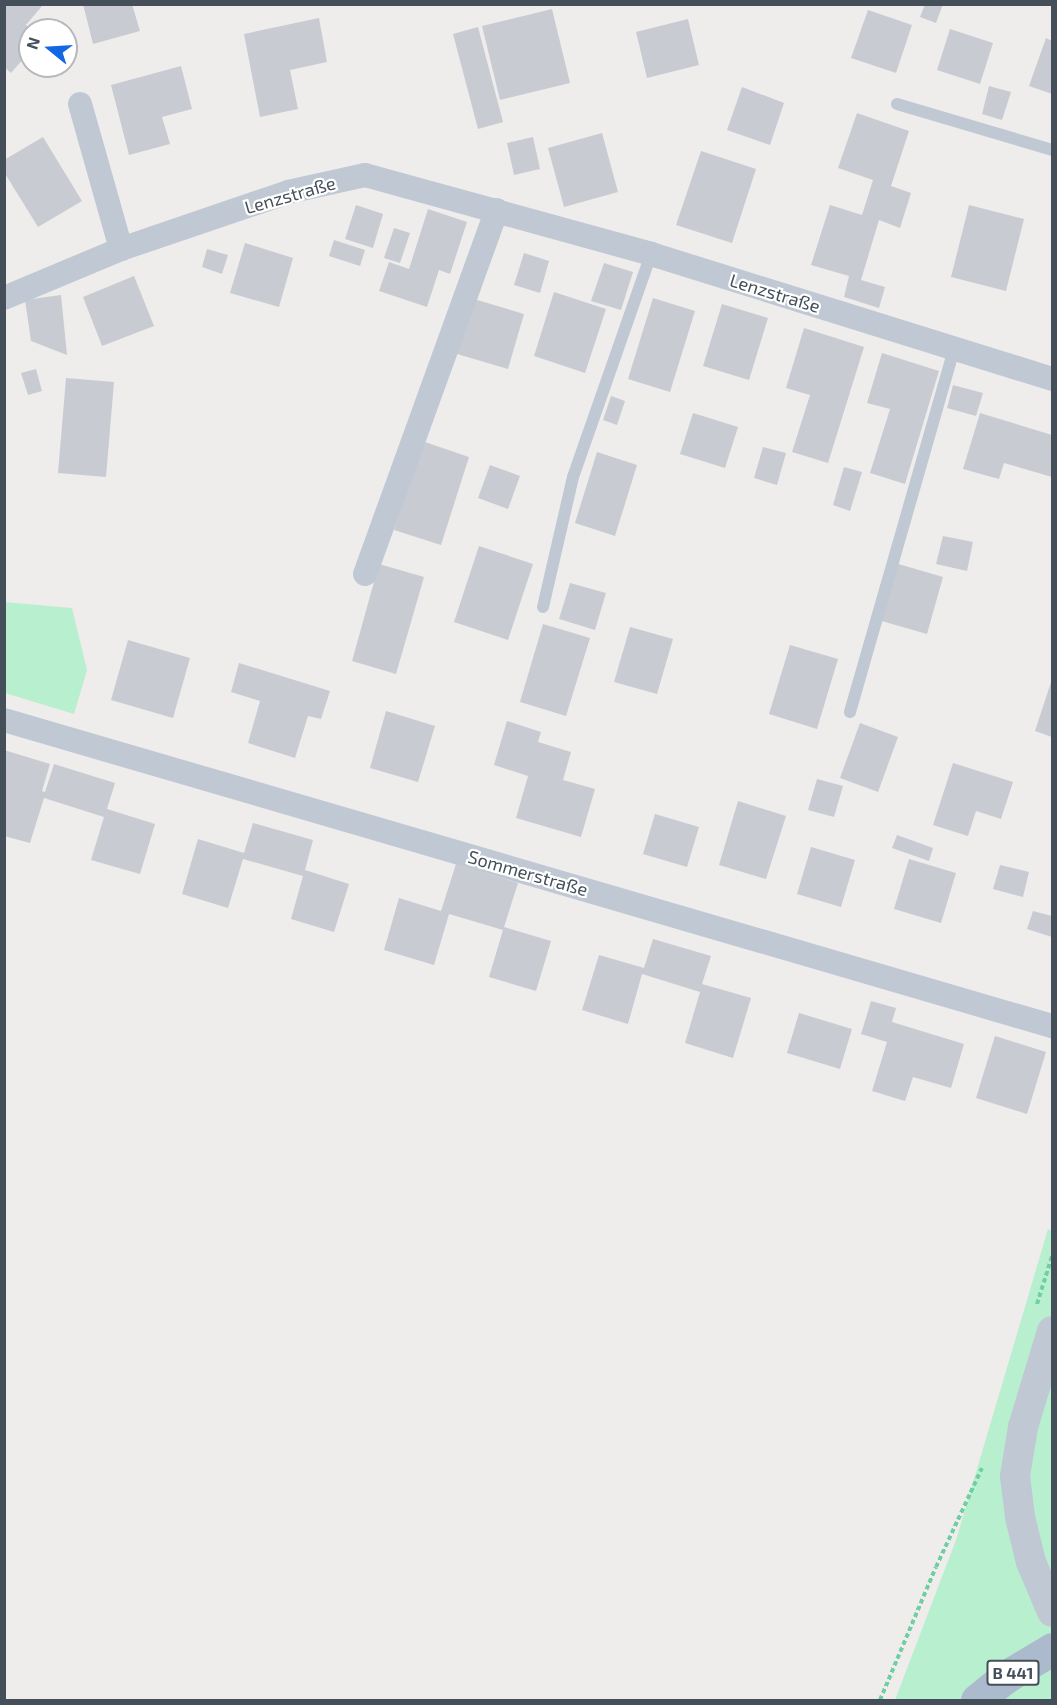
<!DOCTYPE html>
<html>
<head>
<meta charset="utf-8">
<style>
	body { margin:0 }
	#map { position:relative; width:1057px; height:1705px; overflow:hidden; background:#efecec; font-family:"Exo 2",sans-serif }
	div>[style] { position:absolute }
	[style*='--x'] { left:calc(var(--x)*1px); top:calc(var(--y)*1px); width:calc(var(--w)*1px); rotate:calc(var(--a)*1deg) }
	.green>* { inset:0; background:#b8efcf }
	.building>* { inset:0; background:#c9cbd2 }
	.path>* { height:4px; margin-top:-2px; transform-origin:0; background:repeating-linear-gradient(90deg,#70cea3 0 4.5px,transparent 0 7.5px) }
	.service>* { height:12px; margin:-6px; padding:0 6px; transform-origin:6px; border-radius:6px; background:#bfc8d3 }
	.minor>* { height:24px; margin:-12px; padding:0 12px; transform-origin:12px; border-radius:12px; background:#bfc8d3 }
	.tertiary>* { height:30px; margin:-15px; padding:0 15px; transform-origin:15px; border-radius:15px; background:#bfc8d3 }
	.primary>* { height:33px; margin:-16.5px; padding:0 16.5px; transform-origin:16.5px; border-radius:16.5px; background:#abbbcd }
	span { translate:-50% -50%; white-space:nowrap; text-align:center; line-height:1.15; -webkit-text-stroke:4.5px #fff; paint-order:stroke }
	.shield-label span { padding:2px 4px; background:#fff; border:2px solid; border-radius:4px; -webkit-text-stroke-width:0 }
	.shield-label { font-size:16px; color:#444f5a; font-weight:700 }
	.street-label { font-size:18px; color:#444f5a }
	.frame { position:absolute; inset:0; border:6px solid #444f5a; pointer-events:none }
	.north { position:absolute; left:18px; top:18px; width:60px; height:60px; box-sizing:border-box; background:#fff; border:2px solid #b4b9bd; border-radius:50%; rotate:288deg; font-size:16px; font-weight:700; line-height:24px; text-align:center; color:#444f5a }
	.north::after { content:''; display:block; margin:auto; width:21px; height:27px; background:#1467e2; clip-path:polygon(50% 0,100% 100%,50% 72%,0 100%) }
</style>
</head>
<body>
<div id="map">
	<div class="green">
		<i style="clip-path:polygon(4px 602px,72px 608px,87px 670px,74px 714px,5px 693px)"></i>
		<i style="clip-path:polygon(1048px 1229px,1052px 1231px,1052px 1700px,895px 1700px,956px 1540px)"></i>
	</div>
	<div class="building">
		<i style="clip-path:polygon(4px 4px,42px 6px,26px 25px,32px 30px,30px 51px,11px 73px,4px 67px)"></i>
		<i style="clip-path:polygon(83px 4px,132px 4px,140px 31px,93px 44px)"></i>
		<i style="clip-path:polygon(925px 4px,943px 4px,936px 23px,920px 17px)"></i>
		<i style="clip-path:polygon(552px 9px,570px 83px,500px 100px,482px 26px)"></i>
		<i style="clip-path:polygon(868px 10px,912px 25px,896px 73px,851px 58px)"></i>
		<i style="clip-path:polygon(319px 18px,327px 62px,290px 70px,298px 109px,260px 117px,244px 34px)"></i>
		<i style="clip-path:polygon(688px 19px,699px 65px,647px 78px,636px 32px)"></i>
		<i style="clip-path:polygon(478px 27px,503px 122px,478px 129px,453px 34px)"></i>
		<i style="clip-path:polygon(950px 29px,993px 43px,980px 84px,937px 70px)"></i>
		<i style="clip-path:polygon(1046px 38px,1052px 41px,1052px 94px,1029px 86px)"></i>
		<i style="clip-path:polygon(181px 66px,192px 109px,162px 117px,170px 144px,129px 155px,111px 85px)"></i>
		<i style="clip-path:polygon(989px 86px,1011px 92px,1002px 120px,982px 114px)"></i>
		<i style="clip-path:polygon(742px 87px,784px 103px,770px 145px,727px 130px)"></i>
		<i style="clip-path:polygon(857px 113px,909px 131px,891px 186px,911px 193px,900px 228px,879px 220px,861px 280px,885px 287px,879px 308px,844px 297px,849px 276px,811px 265px,830px 205px,862px 215px,873px 180px,838px 168px)"></i>
		<i style="clip-path:polygon(602px 133px,618px 192px,564px 207px,548px 148px)"></i>
		<i style="clip-path:polygon(43px 137px,82px 201px,38px 227px,4px 172px,4px 160px)"></i>
		<i style="clip-path:polygon(533px 137px,540px 169px,514px 175px,507px 143px)"></i>
		<i style="clip-path:polygon(701px 151px,756px 169px,732px 243px,676px 225px)"></i>
		<i style="clip-path:polygon(356px 205px,383px 214px,373px 248px,345px 239px)"></i>
		<i style="clip-path:polygon(969px 205px,1024px 219px,1006px 291px,951px 277px)"></i>
		<i style="clip-path:polygon(428px 209px,467px 222px,450px 274px,439px 270px,427px 307px,379px 291px,389px 262px,409px 269px)"></i>
		<i style="clip-path:polygon(394px 228px,410px 233px,400px 263px,384px 258px)"></i>
		<i style="clip-path:polygon(334px 240px,365px 250px,360px 266px,329px 256px)"></i>
		<i style="clip-path:polygon(245px 243px,293px 258px,279px 307px,230px 293px)"></i>
		<i style="clip-path:polygon(207px 249px,228px 255px,222px 274px,202px 267px)"></i>
		<i style="clip-path:polygon(524px 253px,549px 261px,540px 293px,514px 285px)"></i>
		<i style="clip-path:polygon(604px 263px,633px 272px,621px 310px,591px 301px)"></i>
		<i style="clip-path:polygon(134px 276px,154px 326px,102px 346px,83px 297px)"></i>
		<i style="clip-path:polygon(554px 292px,606px 309px,585px 373px,534px 356px)"></i>
		<i style="clip-path:polygon(61px 295px,67px 355px,31px 341px,25px 300px)"></i>
		<i style="clip-path:polygon(653px 298px,695px 311px,670px 392px,628px 379px)"></i>
		<i style="clip-path:polygon(474px 299px,524px 314px,508px 369px,457px 354px)"></i>
		<i style="clip-path:polygon(722px 304px,768px 318px,749px 380px,703px 366px)"></i>
		<i style="clip-path:polygon(804px 328px,864px 347px,828px 463px,792px 452px,810px 395px,786px 388px)"></i>
		<i style="clip-path:polygon(882px 353px,939px 371px,905px 484px,870px 473px,890px 409px,867px 403px)"></i>
		<i style="clip-path:polygon(36px 369px,42px 391px,28px 395px,21px 373px)"></i>
		<i style="clip-path:polygon(66px 378px,114px 382px,106px 477px,58px 473px)"></i>
		<i style="clip-path:polygon(953px 385px,983px 393px,976px 416px,947px 408px)"></i>
		<i style="clip-path:polygon(611px 396px,625px 401px,617px 425px,603px 420px)"></i>
		<i style="clip-path:polygon(693px 413px,738px 427px,725px 468px,680px 454px)"></i>
		<i style="clip-path:polygon(980px 413px,1052px 435px,1052px 477px,1004px 463px,999px 479px,963px 469px)"></i>
		<i style="clip-path:polygon(422px 441px,469px 457px,441px 545px,394px 530px)"></i>
		<i style="clip-path:polygon(763px 447px,786px 453px,777px 485px,754px 478px)"></i>
		<i style="clip-path:polygon(597px 452px,637px 465px,615px 536px,575px 523px)"></i>
		<i style="clip-path:polygon(490px 465px,520px 476px,508px 509px,478px 498px)"></i>
		<i style="clip-path:polygon(844px 467px,862px 472px,850px 511px,833px 505px)"></i>
		<i style="clip-path:polygon(943px 536px,973px 542px,967px 571px,936px 564px)"></i>
		<i style="clip-path:polygon(479px 546px,533px 564px,508px 640px,454px 622px)"></i>
		<i style="clip-path:polygon(895px 563px,943px 577px,927px 634px,878px 620px)"></i>
		<i style="clip-path:polygon(379px 564px,424px 577px,396px 674px,352px 661px)"></i>
		<i style="clip-path:polygon(570px 583px,606px 593px,595px 630px,559px 619px)"></i>
		<i style="clip-path:polygon(543px 624px,590px 638px,566px 716px,520px 702px)"></i>
		<i style="clip-path:polygon(630px 627px,673px 639px,657px 694px,614px 682px)"></i>
		<i style="clip-path:polygon(128px 640px,190px 658px,173px 718px,111px 700px)"></i>
		<i style="clip-path:polygon(790px 645px,838px 659px,817px 729px,769px 714px)"></i>
		<i style="clip-path:polygon(239px 663px,330px 691px,321px 719px,308px 716px,295px 758px,248px 743px,260px 701px,231px 692px)"></i>
		<i style="clip-path:polygon(1052px 679px,1052px 737px,1035px 731px)"></i>
		<i style="clip-path:polygon(386px 711px,435px 726px,418px 782px,370px 768px)"></i>
		<i style="clip-path:polygon(507px 721px,541px 732px,538px 742px,571px 752px,563px 780px,595px 789px,581px 837px,516px 818px,528px 776px,494px 765px)"></i>
		<i style="clip-path:polygon(860px 723px,898px 737px,878px 792px,840px 778px)"></i>
		<i style="clip-path:polygon(4px 750px,50px 764px,42px 791px,45px 792px,54px 764px,115px 783px,107px 809px,155px 824px,140px 874px,91px 860px,104px 817px,44px 798px,30px 843px,4px 836px)"></i>
		<i style="clip-path:polygon(953px 763px,1013px 782px,1001px 819px,976px 811px,968px 836px,933px 825px)"></i>
		<i style="clip-path:polygon(817px 779px,843px 786px,834px 817px,808px 810px)"></i>
		<i style="clip-path:polygon(738px 801px,786px 816px,766px 879px,719px 865px)"></i>
		<i style="clip-path:polygon(655px 814px,699px 827px,687px 867px,643px 854px)"></i>
		<i style="clip-path:polygon(253px 823px,313px 840px,305px 870px,349px 884px,334px 932px,291px 919px,303px 876px,243px 859px,228px 908px,182px 894px,198px 839px,244px 853px)"></i>
		<i style="clip-path:polygon(897px 835px,933px 848px,929px 861px,892px 848px)"></i>
		<i style="clip-path:polygon(811px 847px,855px 860px,841px 907px,797px 894px)"></i>
		<i style="clip-path:polygon(909px 859px,956px 873px,941px 923px,894px 909px)"></i>
		<i style="clip-path:polygon(456px 864px,518px 883px,504px 927px,551px 941px,536px 991px,489px 977px,503px 930px,449px 914px,434px 965px,384px 950px,399px 898px,441px 911px)"></i>
		<i style="clip-path:polygon(1000px 865px,1029px 872px,1023px 897px,993px 889px)"></i>
		<i style="clip-path:polygon(1033px 911px,1052px 916px,1052px 937px,1027px 929px)"></i>
		<i style="clip-path:polygon(653px 939px,711px 956px,702px 984px,751px 998px,733px 1058px,685px 1043px,700px 992px,642px 974px,628px 1024px,582px 1010px,599px 955px,644px 968px)"></i>
		<i style="clip-path:polygon(871px 1001px,896px 1008px,892px 1022px,964px 1044px,951px 1088px,913px 1077px,905px 1101px,872px 1091px,887px 1042px,861px 1034px)"></i>
		<i style="clip-path:polygon(799px 1013px,852px 1029px,840px 1069px,787px 1053px)"></i>
		<i style="clip-path:polygon(995px 1036px,1046px 1052px,1027px 1114px,976px 1098px)"></i>
	</div>
	<div class="path">
		<i style="--x:1037;--y:1304;--w:50;--a:-72.6"></i>
		<i style="--x:880;--y:1700;--w:144;--a:-67.2"></i>
		<i style="--x:936;--y:1567;--w:109;--a:-65.1"></i>
	</div>
	<div class="service">
		<i style="--x:897;--y:104;--w:162;--a:16.5"></i>
		<i style="--x:543;--y:607;--w:133;--a:-77"></i>
		<i style="--x:573;--y:477;--w:236;--a:-70.7"></i>
		<i style="--x:850;--y:712;--w:377;--a:-74"></i>
	</div>
	<div class="minor">
		<i style="--x:80;--y:104;--w:151;--a:74.2"></i>
		<i style="--x:4;--y:298;--w:127;--a:-22.7"></i>
		<i style="--x:121;--y:249;--w:176;--a:-18.8"></i>
		<i style="--x:288;--y:192;--w:79;--a:-12.4"></i>
		<i style="--x:365;--y:175;--w:297;--a:15.4"></i>
		<i style="--x:651;--y:254;--w:420;--a:17.3"></i>
		<i style="--x:365;--y:574;--w:387;--a:-70.1"></i>
		<i style="--x:4;--y:720;--w:1092;--a:16.28"></i>
	</div>
	<div class="tertiary">
		<i style="--x:1052;--y:1331;--w:100;--a:106.8"></i>
		<i style="--x:1023;--y:1427;--w:50;--a:99.3"></i>
		<i style="--x:1015;--y:1476;--w:41;--a:83"></i>
		<i style="--x:1020;--y:1517;--w:46;--a:76.3"></i>
		<i style="--x:1031;--y:1562;--w:54;--a:67.2"></i>
	</div>
	<div class="primary">
		<i style="--x:977;--y:1700;--w:35;--a:-39"></i>
		<i style="--x:1004;--y:1678;--w:56;--a:-31.1"></i>
	</div>
	<div class="shield-label">
		<span style="left:1013px;top:1673px">B 441</span>
	</div>
	<div class="street-label">
		<span style="left:290px;top:195px;rotate:-16deg">Lenzstraße</span>
		<span style="left:775px;top:293px;rotate:17deg">Lenzstraße</span>
		<span style="left:528px;top:873px;rotate:16deg">Sommerstraße</span>
	</div>
	<div class="frame"></div>
	<div class="north">N</div>
</div>
</body>
</html>
